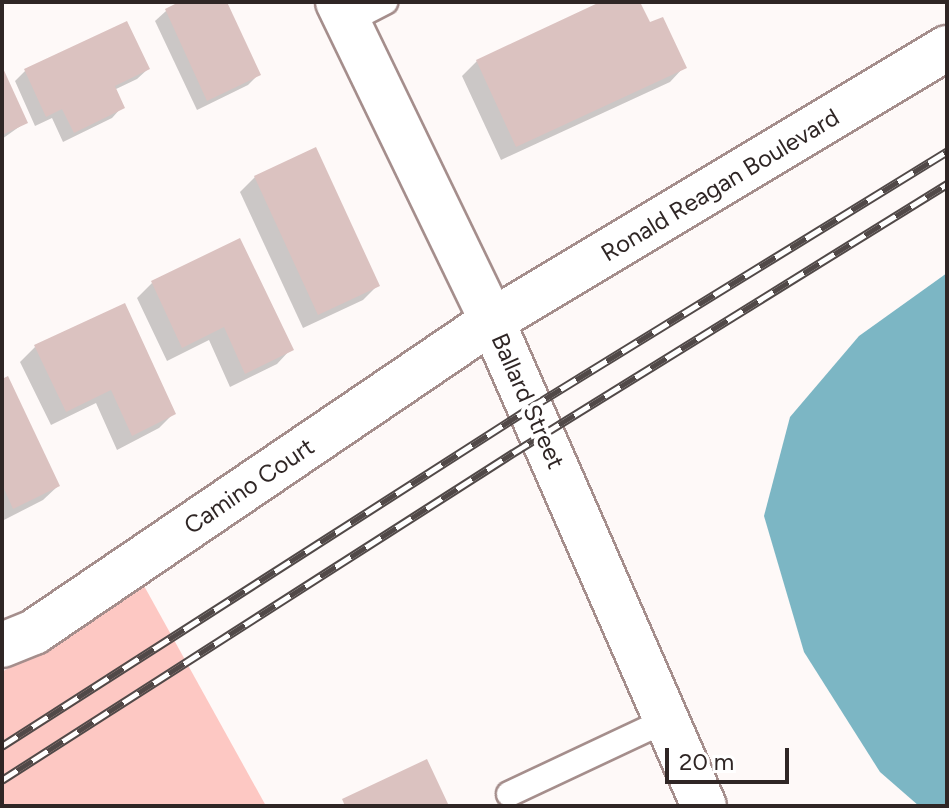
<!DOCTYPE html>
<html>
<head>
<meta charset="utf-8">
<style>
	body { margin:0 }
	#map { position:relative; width:949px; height:808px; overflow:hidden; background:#fef9f8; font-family:Figtree,sans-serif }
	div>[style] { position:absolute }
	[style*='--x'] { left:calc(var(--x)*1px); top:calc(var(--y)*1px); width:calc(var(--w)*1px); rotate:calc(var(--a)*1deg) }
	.green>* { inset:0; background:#fdc8c3 }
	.water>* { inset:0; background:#7cb6c4 }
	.shadow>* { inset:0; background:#0003 }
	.building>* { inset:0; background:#dbc2c0 }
	.roads { filter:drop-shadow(2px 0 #a58e8c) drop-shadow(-2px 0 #a58e8c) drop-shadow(0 2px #a58e8c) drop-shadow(0 -2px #a58e8c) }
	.lane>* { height:24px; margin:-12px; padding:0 12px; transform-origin:12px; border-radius:12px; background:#fff }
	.street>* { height:44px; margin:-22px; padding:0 22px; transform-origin:22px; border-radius:22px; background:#fff }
	.secondary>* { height:44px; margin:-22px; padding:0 22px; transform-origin:22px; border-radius:22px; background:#fff }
	.rail>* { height:9px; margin-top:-4.5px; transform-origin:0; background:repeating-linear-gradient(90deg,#fff 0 18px,#514948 0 36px); box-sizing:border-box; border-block:2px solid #514948 }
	span { translate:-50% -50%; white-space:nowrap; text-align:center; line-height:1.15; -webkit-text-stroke:8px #fff; paint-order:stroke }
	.street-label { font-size:24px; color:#2f2625 }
	.frame { position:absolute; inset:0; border:4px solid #2f2625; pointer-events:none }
	.scale { position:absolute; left:665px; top:748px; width:124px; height:36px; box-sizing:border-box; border:4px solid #2f2625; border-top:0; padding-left:10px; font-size:24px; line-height:28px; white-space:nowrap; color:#2f2625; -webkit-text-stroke:6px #fff; paint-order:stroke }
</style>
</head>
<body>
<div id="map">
	<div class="green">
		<i style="clip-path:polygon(143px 584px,266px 806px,2px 806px,2px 672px)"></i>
	</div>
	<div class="water">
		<i style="clip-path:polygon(947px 273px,947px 806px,919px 806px,880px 772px,804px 652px,764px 516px,790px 417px,859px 336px)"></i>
	</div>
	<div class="shadow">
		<i style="clip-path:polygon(184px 2px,224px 2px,258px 75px,248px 85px,197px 110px,155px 21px,166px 11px)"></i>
		<i style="clip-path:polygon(605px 2px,638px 2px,649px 25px,684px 67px,670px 82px,501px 160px,462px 76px,477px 61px)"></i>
		<i style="clip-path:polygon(148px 69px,137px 79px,114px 90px,122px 107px,112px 118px,63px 142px,52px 118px,35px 126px,15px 81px,26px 70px)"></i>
		<i style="clip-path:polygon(2px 71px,26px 122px,2px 139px)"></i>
		<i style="clip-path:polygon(255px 177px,378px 285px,363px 300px,303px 328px,240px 192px)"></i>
		<i style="clip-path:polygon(152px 283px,291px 349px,277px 364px,230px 387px,209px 340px,167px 361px,137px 298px)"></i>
		<i style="clip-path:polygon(35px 347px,174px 413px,159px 428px,117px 450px,96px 403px,51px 425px,20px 362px)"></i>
		<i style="clip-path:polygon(2px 381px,58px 486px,43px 500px,2px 521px)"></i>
	</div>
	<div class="building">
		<i style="clip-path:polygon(179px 2px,227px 2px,261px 75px,207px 101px,165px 9px)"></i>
		<i style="clip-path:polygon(600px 2px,640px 2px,650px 22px,663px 17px,687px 68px,516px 147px,476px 60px)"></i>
		<i style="clip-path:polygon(127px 21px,150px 69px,115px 86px,125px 108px,74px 133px,62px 109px,46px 117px,24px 69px)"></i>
		<i style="clip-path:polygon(2px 66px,28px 123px,2px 135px)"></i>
		<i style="clip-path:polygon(316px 147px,380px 286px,318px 315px,254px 176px)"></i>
		<i style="clip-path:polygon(240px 238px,294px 350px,245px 374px,224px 327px,182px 348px,151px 281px)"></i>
		<i style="clip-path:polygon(125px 303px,176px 414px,132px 436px,111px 390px,66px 412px,34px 345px)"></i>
		<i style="clip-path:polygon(8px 376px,60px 486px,13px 509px,2px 484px,2px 379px)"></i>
		<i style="clip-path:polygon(427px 759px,449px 806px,345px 806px,342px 799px)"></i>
	</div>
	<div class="roads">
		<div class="lane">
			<i style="--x:348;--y:21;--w:42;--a:-27.2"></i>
			<i style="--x:509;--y:794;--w:174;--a:-25.2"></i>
		</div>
		<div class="street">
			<i style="--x:2;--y:645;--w:35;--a:-22"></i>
			<i style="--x:34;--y:632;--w:554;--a:-34.18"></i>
		</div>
		<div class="secondary">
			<i style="--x:338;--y:2;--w:354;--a:64.2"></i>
			<i style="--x:492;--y:321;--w:529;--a:66.39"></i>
			<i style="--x:492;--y:321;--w:531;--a:-30.96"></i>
		</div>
	</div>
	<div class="rail">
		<i style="--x:2;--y:746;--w:627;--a:-32.63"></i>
		<i style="--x:530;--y:408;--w:490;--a:-31.6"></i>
		<i style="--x:2;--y:780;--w:607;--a:-32.62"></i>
		<i style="--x:513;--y:453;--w:511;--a:-31.79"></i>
	</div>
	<div class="street-label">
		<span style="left:720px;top:185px;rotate:-31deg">Ronald Reagan Boulevard</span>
		<span style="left:528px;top:401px;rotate:66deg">Ballard Street</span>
		<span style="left:249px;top:486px;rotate:-34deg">Camino Court</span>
	</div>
	<div class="frame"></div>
	<div class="scale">20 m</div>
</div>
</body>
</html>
